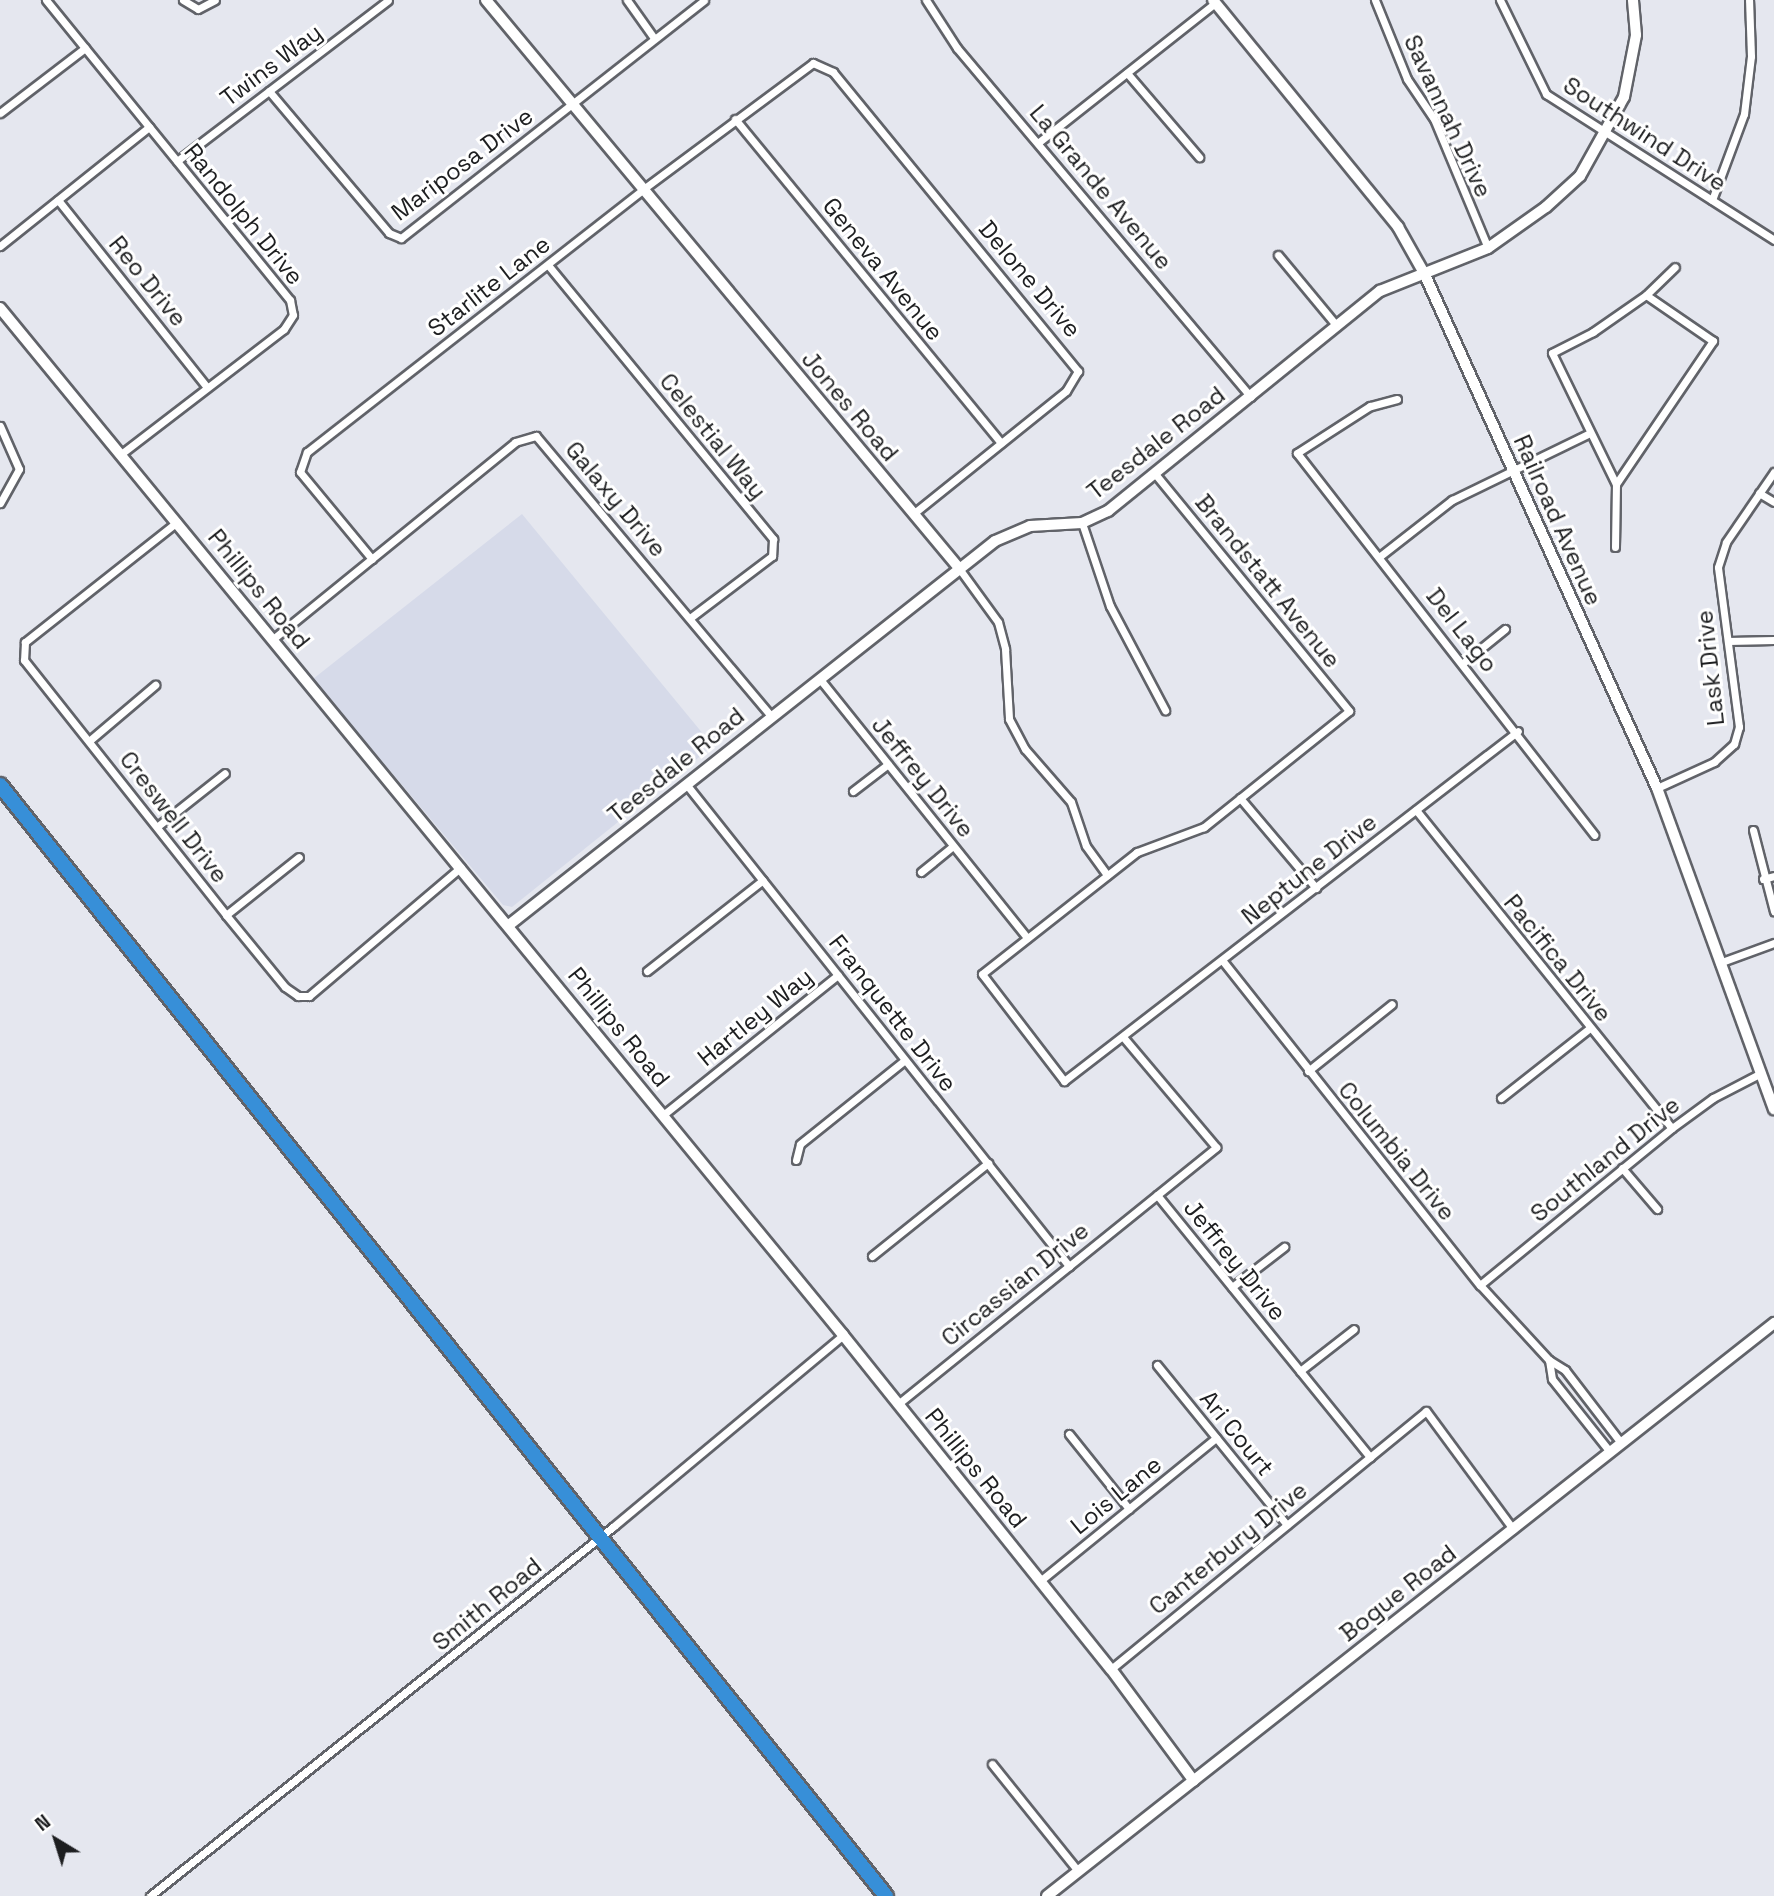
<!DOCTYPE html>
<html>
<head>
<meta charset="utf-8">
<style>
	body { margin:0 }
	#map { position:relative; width:1774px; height:1896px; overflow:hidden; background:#e5e7ef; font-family:"Space Grotesk",sans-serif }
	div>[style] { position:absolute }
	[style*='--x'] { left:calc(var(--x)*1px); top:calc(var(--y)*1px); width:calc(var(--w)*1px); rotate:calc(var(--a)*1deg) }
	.built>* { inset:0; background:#d6dae9 }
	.roads { filter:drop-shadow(2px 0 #616369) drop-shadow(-2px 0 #616369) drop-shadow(0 2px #616369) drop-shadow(0 -2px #616369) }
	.street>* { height:7px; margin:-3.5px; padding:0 3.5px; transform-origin:3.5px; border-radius:3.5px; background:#fff }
	.secondary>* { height:10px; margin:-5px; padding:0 5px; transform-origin:5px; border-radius:5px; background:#fff }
	.highway>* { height:14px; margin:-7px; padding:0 7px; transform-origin:7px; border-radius:7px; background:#378fd8 }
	span { translate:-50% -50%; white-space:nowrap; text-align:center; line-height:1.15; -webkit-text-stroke:6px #fff; paint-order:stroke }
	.street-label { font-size:24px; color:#1d1e20 }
	.north { position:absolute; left:21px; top:1805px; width:70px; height:70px; -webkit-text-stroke:5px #fff; paint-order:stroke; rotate:322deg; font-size:19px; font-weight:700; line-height:28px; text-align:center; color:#1d1e20 }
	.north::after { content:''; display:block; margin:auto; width:24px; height:32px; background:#1d1e20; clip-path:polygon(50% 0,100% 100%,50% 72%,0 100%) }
</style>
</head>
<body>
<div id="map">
	<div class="built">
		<i style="clip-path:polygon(522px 514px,713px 746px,512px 907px,503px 905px,313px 679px)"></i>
	</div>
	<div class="roads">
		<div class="street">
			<i style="--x:46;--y:0;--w:387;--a:50.9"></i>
			<i style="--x:290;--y:300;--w:15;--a:79"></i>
			<i style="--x:293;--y:315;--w:17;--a:123"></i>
			<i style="--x:284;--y:329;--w:205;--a:142.5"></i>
			<i style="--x:183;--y:0;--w:17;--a:31"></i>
			<i style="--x:198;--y:9;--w:19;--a:-28"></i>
			<i style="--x:627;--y:0;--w:47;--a:54.6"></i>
			<i style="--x:926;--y:0;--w:57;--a:57.1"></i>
			<i style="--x:957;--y:48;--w:456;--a:49.9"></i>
			<i style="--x:1375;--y:0;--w:85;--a:67.9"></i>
			<i style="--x:1407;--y:79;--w:48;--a:56"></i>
			<i style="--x:1434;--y:119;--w:140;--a:67.3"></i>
			<i style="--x:1500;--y:0;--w:105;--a:63.9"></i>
			<i style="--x:1546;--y:94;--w:271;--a:32.6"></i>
			<i style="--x:1127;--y:73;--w:111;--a:49.4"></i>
			<i style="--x:269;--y:91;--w:186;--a:49.8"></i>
			<i style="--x:389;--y:233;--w:13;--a:23"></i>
			<i style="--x:401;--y:238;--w:385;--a:-38.1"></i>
			<i style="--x:0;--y:113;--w:107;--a:-37.4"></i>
			<i style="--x:735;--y:119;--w:419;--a:50.6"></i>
			<i style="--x:1039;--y:142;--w:224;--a:-38.3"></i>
			<i style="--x:177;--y:161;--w:265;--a:-37.3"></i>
			<i style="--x:58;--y:200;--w:239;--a:51.5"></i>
			<i style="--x:1712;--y:200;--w:92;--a:-69.6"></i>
			<i style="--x:1744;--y:114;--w:58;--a:-83.1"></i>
			<i style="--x:1751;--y:56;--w:56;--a:-92"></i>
			<i style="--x:0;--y:246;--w:191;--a:-38.6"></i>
			<i style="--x:1278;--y:255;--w:92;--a:50.3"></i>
			<i style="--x:548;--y:265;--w:355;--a:50.6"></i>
			<i style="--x:773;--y:539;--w:17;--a:93"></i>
			<i style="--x:772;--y:556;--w:103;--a:142.9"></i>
			<i style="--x:1646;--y:295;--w:40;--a:-44"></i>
			<i style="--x:1397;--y:399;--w:28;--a:165"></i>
			<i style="--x:1370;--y:406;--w:87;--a:147.2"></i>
			<i style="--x:1297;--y:453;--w:484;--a:52.1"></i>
			<i style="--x:0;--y:426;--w:47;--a:66.2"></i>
			<i style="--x:19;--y:469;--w:39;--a:119"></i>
			<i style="--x:1156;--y:475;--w:305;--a:50.7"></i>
			<i style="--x:1349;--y:711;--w:186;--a:141.3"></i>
			<i style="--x:1204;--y:827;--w:72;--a:159.5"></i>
			<i style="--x:1137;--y:852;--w:197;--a:141.8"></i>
			<i style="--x:982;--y:974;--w:135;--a:52.5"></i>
			<i style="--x:1064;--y:1081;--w:573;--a:-37.63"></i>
			<i style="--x:1759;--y:493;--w:17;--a:31"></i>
			<i style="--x:177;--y:522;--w:194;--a:141.7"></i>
			<i style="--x:25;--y:642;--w:18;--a:93"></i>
			<i style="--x:24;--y:660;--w:325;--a:51.6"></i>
			<i style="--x:226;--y:915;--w:93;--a:50.7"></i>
			<i style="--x:285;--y:987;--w:16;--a:35"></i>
			<i style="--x:298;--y:996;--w:11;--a:0"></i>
			<i style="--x:309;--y:996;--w:199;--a:-40.3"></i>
			<i style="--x:1082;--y:523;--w:88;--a:71.4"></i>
			<i style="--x:1110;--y:606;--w:118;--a:62.1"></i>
			<i style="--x:1615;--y:547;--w:63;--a:-89.1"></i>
			<i style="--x:1616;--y:484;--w:173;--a:-55.9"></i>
			<i style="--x:1713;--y:341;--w:81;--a:-145.5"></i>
			<i style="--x:1646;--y:295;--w:65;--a:145.1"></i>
			<i style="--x:1593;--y:332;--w:46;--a:152.9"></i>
			<i style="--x:1552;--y:353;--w:146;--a:64"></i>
			<i style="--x:1379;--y:557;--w:93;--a:-38"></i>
			<i style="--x:1452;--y:500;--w:153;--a:-25.9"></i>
			<i style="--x:372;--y:559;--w:113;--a:-129.6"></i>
			<i style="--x:300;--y:472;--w:21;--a:-71"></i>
			<i style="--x:307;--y:452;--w:425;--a:-38"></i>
			<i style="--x:642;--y:190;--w:213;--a:-36.6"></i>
			<i style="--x:813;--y:63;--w:22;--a:24"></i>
			<i style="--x:833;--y:72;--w:387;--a:50.7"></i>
			<i style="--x:1078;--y:371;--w:23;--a:121"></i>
			<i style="--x:1066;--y:391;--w:196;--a:141.2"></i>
			<i style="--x:958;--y:567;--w:68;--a:54"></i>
			<i style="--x:998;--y:622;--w:28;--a:75"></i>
			<i style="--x:1005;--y:649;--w:70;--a:86.7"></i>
			<i style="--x:1009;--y:719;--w:34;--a:62"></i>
			<i style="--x:1025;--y:749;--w:70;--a:49"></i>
			<i style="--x:1071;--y:802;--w:46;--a:71.2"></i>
			<i style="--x:1086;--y:846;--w:36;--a:54"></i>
			<i style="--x:273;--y:639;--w:312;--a:-39.1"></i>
			<i style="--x:515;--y:442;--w:22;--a:-16"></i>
			<i style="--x:536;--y:436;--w:366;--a:50"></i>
			<i style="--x:1728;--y:641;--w:46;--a:-1.2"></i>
			<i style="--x:1463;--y:663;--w:54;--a:-39"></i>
			<i style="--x:819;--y:678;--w:333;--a:51.3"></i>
			<i style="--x:89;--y:741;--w:87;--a:-40.3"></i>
			<i style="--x:686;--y:784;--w:616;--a:51.53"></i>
			<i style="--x:1657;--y:788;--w:63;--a:-24.5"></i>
			<i style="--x:1714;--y:762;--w:27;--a:-42"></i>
			<i style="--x:1734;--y:744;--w:18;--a:-74"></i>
			<i style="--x:1739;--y:727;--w:161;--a:-97.5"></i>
			<i style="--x:1718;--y:567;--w:26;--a:-72"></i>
			<i style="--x:1726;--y:542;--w:85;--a:-55.6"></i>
			<i style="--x:853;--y:791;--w:44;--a:-37.6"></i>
			<i style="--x:1240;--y:798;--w:118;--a:49.8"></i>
			<i style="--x:1416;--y:810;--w:408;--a:51.2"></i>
			<i style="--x:158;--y:826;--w:85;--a:-38.3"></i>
			<i style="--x:1753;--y:830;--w:84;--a:75.5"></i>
			<i style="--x:921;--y:872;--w:41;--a:-39.1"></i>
			<i style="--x:1763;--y:879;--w:11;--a:-15"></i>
			<i style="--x:226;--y:915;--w:93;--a:-38.5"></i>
			<i style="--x:1222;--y:960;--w:415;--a:51.6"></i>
			<i style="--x:1480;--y:1285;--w:102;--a:47.4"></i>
			<i style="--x:1549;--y:1360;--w:19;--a:32"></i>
			<i style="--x:1565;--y:1370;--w:92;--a:52.5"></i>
			<i style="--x:1719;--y:963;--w:59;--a:-20"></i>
			<i style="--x:647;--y:971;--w:147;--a:-38.1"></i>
			<i style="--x:1308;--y:1071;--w:107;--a:-38.6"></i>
			<i style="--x:1501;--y:1098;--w:113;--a:-38.2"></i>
			<i style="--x:663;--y:1115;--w:224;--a:-38.7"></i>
			<i style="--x:796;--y:1160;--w:16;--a:-76"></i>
			<i style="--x:800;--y:1144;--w:134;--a:-38.7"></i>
			<i style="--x:1622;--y:1168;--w:54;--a:49.5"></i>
			<i style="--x:1157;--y:1195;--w:338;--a:50.9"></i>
			<i style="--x:872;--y:1256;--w:149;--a:-38.7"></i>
			<i style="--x:1480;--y:1285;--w:248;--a:-39.3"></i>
			<i style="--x:1672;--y:1128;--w:51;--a:-36.2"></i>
			<i style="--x:1713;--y:1098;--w:54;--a:-27.5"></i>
			<i style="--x:1232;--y:1287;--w:66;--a:-37.6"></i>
			<i style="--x:1549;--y:1360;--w:19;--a:81"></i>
			<i style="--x:1552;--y:1379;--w:93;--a:51.5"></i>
			<i style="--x:1157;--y:1365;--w:206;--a:50.9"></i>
			<i style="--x:1300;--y:1371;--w:68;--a:-37.9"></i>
			<i style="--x:898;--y:1404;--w:409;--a:-38.9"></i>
			<i style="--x:1216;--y:1147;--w:144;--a:-130.2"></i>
			<i style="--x:1069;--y:1434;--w:96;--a:51.3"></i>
			<i style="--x:1040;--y:1581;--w:227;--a:-39.1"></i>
			<i style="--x:1111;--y:1669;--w:407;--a:-39.3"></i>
			<i style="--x:1426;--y:1411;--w:147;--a:53.6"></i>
			<i style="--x:992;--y:1764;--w:137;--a:51.2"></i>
			<i style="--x:150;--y:1896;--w:593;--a:-38.57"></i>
			<i style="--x:614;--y:1526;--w:298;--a:-39.8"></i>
		</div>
		<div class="secondary">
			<i style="--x:486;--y:0;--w:738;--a:50.22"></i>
			<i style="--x:1213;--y:0;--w:293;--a:50.8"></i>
			<i style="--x:1398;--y:227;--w:55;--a:60.6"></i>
			<i style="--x:1425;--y:275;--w:563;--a:65.67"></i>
			<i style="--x:1657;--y:788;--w:342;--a:70"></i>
			<i style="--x:0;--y:308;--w:1329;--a:50.62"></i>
			<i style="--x:843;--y:1335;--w:428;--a:51.3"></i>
			<i style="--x:1111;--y:1669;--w:139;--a:53.5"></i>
			<i style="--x:509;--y:925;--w:619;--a:-38.31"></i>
			<i style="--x:995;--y:541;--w:38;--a:-23"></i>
			<i style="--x:1030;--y:526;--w:52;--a:-3.3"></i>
			<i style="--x:1082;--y:523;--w:29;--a:-25"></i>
			<i style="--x:1108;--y:511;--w:350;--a:-39"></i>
			<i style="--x:1380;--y:291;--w:116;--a:-21.7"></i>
			<i style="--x:1488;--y:248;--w:71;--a:-35.3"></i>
			<i style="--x:1546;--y:207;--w:46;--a:-42.4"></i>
			<i style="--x:1580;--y:176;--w:90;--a:-60.9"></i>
			<i style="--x:1624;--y:97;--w:63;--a:-79"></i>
			<i style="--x:1636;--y:35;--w:35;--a:-95"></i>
			<i style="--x:1047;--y:1896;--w:926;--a:-38.24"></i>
		</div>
		<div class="highway">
			<i style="--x:0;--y:785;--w:1421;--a:51.43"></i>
		</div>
	</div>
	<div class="street-label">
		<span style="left:271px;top:65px;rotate:-37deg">Twins Way</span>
		<span style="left:1448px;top:116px;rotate:65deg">Savannah Drive</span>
		<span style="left:1645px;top:134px;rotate:33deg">Southwind Drive</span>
		<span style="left:462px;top:164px;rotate:-37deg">Mariposa Drive</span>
		<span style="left:1101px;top:187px;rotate:50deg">La Grande Avenue</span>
		<span style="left:244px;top:214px;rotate:51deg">Randolph Drive</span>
		<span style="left:883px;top:269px;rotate:51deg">Geneva Avenue</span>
		<span style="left:1030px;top:279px;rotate:50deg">Delone Drive</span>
		<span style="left:148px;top:281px;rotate:51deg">Reo Drive</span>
		<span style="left:489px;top:286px;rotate:-38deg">Starlite Lane</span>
		<span style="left:850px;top:406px;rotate:50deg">Jones Road</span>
		<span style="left:713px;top:436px;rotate:51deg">Celestial Way</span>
		<span style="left:1156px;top:443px;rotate:-38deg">Teesdale Road</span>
		<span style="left:616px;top:499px;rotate:50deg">Galaxy Drive</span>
		<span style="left:1558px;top:520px;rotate:66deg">Railroad Avenue</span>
		<span style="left:1268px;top:581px;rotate:51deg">Brandstatt Avenue</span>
		<span style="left:259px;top:589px;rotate:51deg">Phillips Road</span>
		<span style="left:1462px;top:630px;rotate:52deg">Del Lago</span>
		<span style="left:1710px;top:668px;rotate:-96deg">Lask Drive</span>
		<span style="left:676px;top:765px;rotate:-39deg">Teesdale Road</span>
		<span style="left:923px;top:777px;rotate:51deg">Jeffrey Drive</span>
		<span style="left:174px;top:817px;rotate:52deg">Creswell Drive</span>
		<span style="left:1309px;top:869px;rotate:-38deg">Neptune Drive</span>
		<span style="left:1558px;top:958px;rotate:51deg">Pacifica Drive</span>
		<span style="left:893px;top:1013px;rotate:52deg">Franquette Drive</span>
		<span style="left:755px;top:1017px;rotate:-39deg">Hartley Way</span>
		<span style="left:619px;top:1027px;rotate:51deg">Phillips Road</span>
		<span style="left:1397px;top:1151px;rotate:51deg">Columbia Drive</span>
		<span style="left:1605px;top:1159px;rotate:-39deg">Southland Drive</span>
		<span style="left:1235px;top:1260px;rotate:51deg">Jeffrey Drive</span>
		<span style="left:1015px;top:1284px;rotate:-39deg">Circassian Drive</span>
		<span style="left:1237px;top:1433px;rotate:51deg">Ari Court</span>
		<span style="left:976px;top:1468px;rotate:51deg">Phillips Road</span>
		<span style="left:1116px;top:1495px;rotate:-39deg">Lois Lane</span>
		<span style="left:1228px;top:1548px;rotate:-39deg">Canterbury Drive</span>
		<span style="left:1398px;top:1593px;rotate:-38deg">Bogue Road</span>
		<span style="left:487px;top:1604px;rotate:-39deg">Smith Road</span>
	</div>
	<div class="north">N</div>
</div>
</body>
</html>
